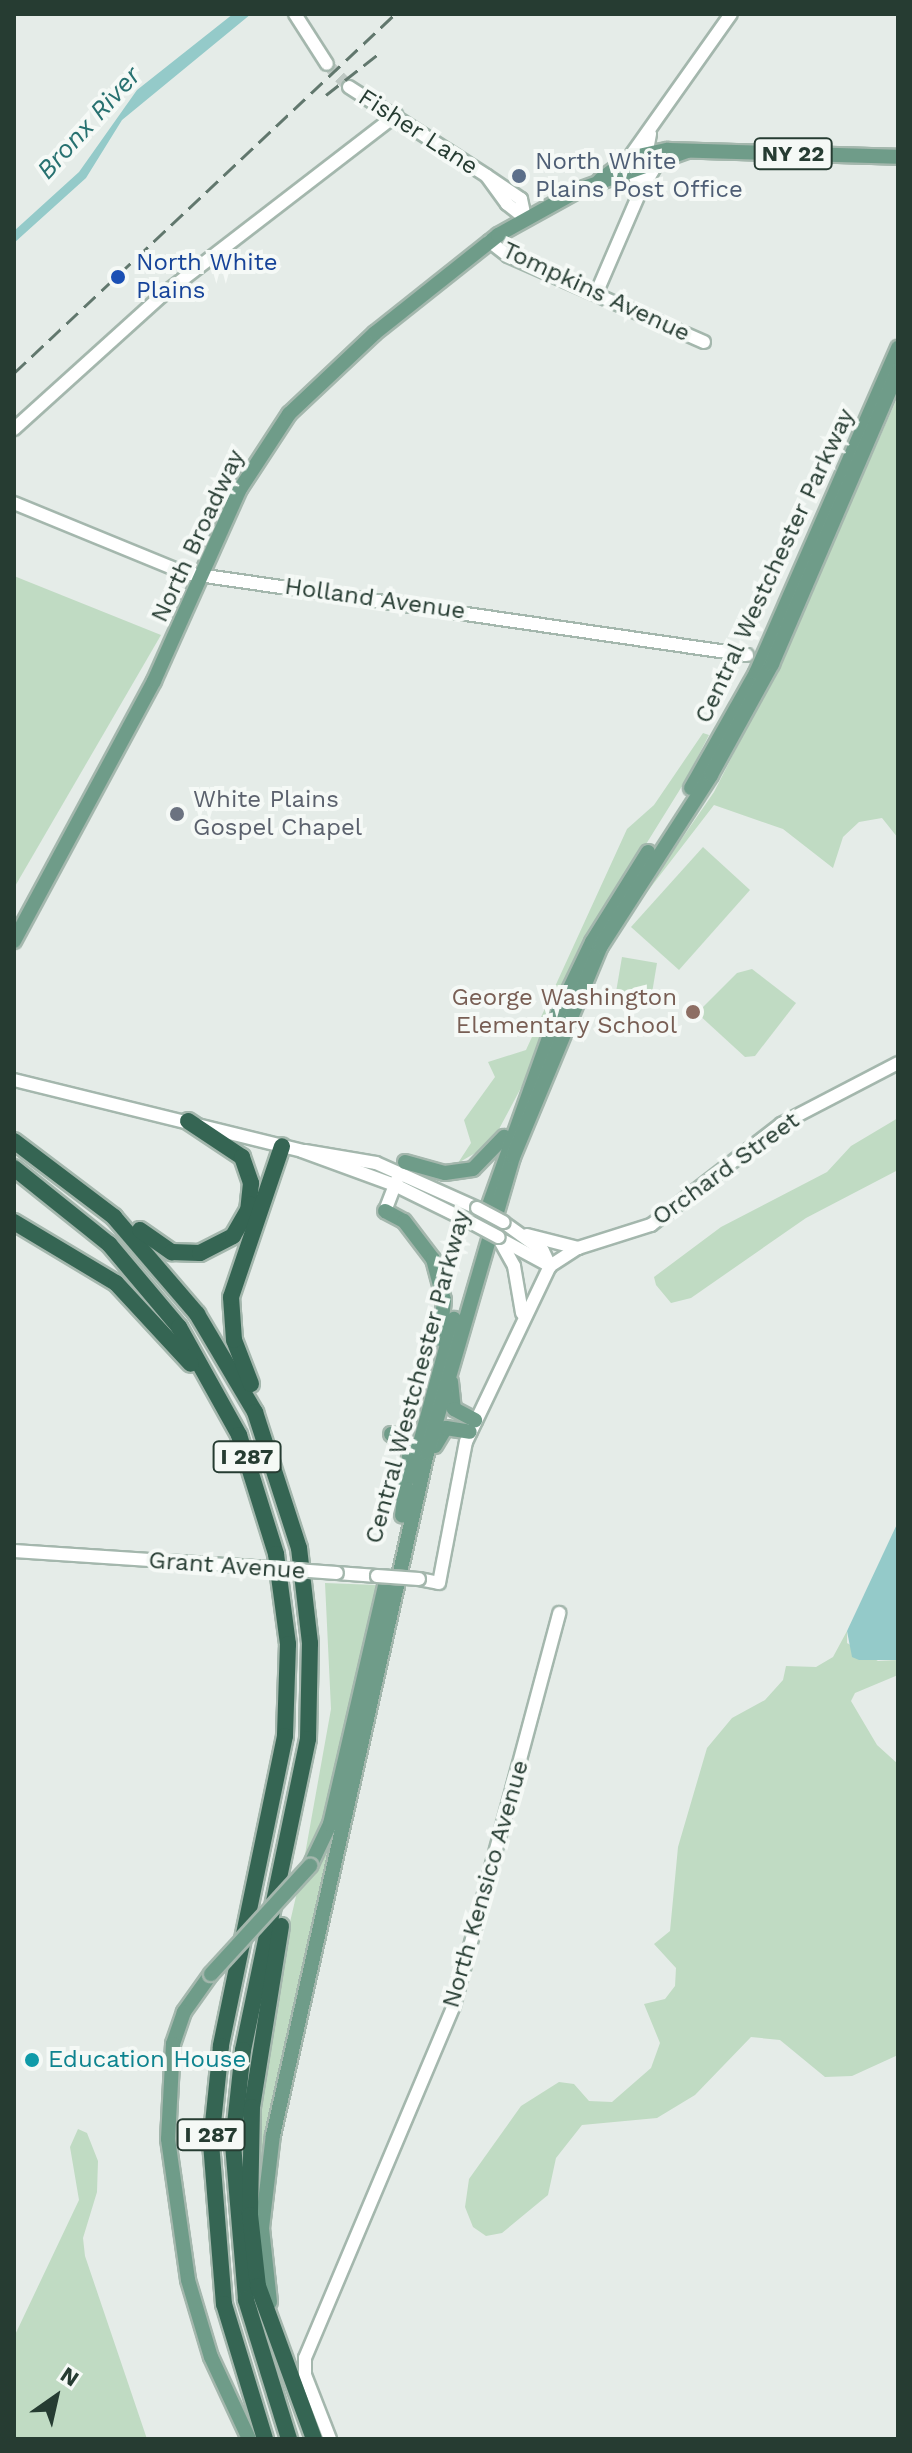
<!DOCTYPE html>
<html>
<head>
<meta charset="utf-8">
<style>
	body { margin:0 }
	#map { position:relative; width:912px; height:2453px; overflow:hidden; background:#e5ece8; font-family:"Work Sans",sans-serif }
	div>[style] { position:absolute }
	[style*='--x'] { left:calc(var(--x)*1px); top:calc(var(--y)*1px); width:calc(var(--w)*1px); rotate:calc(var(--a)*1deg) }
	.green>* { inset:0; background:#c0dbc3 }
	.water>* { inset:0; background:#94cac9 }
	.secondary-tunnel>* { height:12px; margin-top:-6px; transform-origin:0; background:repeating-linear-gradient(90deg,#bfc9c4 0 12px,transparent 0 18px) }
	.roads { filter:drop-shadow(2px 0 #a4b7ad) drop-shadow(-2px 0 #a4b7ad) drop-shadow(0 2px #a4b7ad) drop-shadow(0 -2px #a4b7ad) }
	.secondary>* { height:12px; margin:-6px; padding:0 6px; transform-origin:6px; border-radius:6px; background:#fff }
	.primary>* { height:14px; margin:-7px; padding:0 7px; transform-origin:7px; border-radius:7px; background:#6f9c89 }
	.highway>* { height:16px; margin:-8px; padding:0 8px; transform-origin:8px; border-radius:8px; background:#356553 }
	.rail>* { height:3px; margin-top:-1.5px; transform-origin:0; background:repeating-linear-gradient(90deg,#61776d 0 16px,transparent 0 24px) }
	.bridges { filter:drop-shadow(2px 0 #a4b7ad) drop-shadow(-2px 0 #a4b7ad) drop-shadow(0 2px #a4b7ad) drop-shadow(0 -2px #a4b7ad) }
	.secondary-bridge>* { height:12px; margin:-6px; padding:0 6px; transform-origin:6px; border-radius:6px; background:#fff }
	.primary-bridge>* { height:14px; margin:-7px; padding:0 7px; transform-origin:7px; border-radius:7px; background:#6f9c89 }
	.dots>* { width:22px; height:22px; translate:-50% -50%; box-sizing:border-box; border:4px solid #f5f9f6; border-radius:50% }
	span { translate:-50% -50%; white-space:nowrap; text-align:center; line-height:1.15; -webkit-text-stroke:8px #f5f9f6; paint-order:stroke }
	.shield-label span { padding:2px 6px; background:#f5f9f6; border:2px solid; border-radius:6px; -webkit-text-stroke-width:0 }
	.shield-label { font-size:22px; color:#263c32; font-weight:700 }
	.street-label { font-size:24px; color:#263c32 }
	.service-label { font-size:24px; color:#4e5e75 }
	.left { translate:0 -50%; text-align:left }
	.transit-label { font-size:24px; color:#164399 }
	.worship-label { font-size:24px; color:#5b616d }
	.education-label { font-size:24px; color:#785e54 }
	.right { translate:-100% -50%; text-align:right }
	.culture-label { font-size:24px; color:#0d838f }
	.water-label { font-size:26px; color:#277170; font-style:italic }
	.frame { position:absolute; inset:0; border:16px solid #263c32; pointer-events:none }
	.north { position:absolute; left:16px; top:2357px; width:80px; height:80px; -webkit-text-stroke:6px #f5f9f6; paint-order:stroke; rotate:34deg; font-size:22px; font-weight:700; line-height:32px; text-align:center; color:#263c32 }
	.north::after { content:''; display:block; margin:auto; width:28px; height:36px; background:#263c32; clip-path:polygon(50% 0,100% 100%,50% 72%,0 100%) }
</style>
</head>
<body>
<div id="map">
	<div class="green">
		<i style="clip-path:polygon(898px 396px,898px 838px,882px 818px,859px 822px,843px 837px,833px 868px,783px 829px,714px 805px,627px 918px,714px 792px,780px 663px)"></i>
		<i style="clip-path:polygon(14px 576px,161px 635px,14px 888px)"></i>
		<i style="clip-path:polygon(703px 733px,709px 735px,684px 783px,576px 957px,531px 1069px,491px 1144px,458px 1163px,471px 1143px,464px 1120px,495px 1077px,488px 1062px,526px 1050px,627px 829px,654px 805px)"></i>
		<i style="clip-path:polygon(703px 847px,750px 890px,679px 970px,631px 927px)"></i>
		<i style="clip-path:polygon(622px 957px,657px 963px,650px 1005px,615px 998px)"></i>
		<i style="clip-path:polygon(752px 969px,796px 1003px,755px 1056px,745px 1057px,697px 1013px,737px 973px)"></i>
		<i style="clip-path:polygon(898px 1118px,898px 1170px,806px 1218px,691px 1298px,671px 1303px,656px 1285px,654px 1277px,721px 1227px,827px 1172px,851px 1146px)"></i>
		<i style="clip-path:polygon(325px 1583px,376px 1585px,320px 1830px,304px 1860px,331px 1709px)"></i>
		<i style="clip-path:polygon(847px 1631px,847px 1643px,878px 1661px,898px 1660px,898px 1675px,855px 1693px,851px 1701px,877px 1745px,898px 1764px,898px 2055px,852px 2076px,825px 2077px,780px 2040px,751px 2037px,695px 2095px,657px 2118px,582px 2125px,556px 2158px,548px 2195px,502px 2233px,486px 2236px,473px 2227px,465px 2207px,469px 2179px,521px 2106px,559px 2082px,574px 2084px,589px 2101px,612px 2102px,651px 2068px,660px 2043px,644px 2004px,665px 1999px,675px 1986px,676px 1968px,654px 1944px,670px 1931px,678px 1847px,707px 1748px,732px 1718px,765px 1700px,783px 1680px,786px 1666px,816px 1667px,833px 1657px)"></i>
		<i style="clip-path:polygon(333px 1839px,262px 2149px,256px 2208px,254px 2136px,277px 1978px,297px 1892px)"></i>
		<i style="clip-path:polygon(78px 2129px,87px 2133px,98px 2161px,97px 2192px,83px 2238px,85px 2256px,147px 2439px,14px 2438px,14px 2337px,79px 2200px,70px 2147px)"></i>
	</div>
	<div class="water">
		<i style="clip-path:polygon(233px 14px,251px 14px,122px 120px,86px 178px,14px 243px,14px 231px,79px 172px,137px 90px)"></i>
		<i style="clip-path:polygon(898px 1522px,898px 1660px,859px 1660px,852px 1657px,847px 1631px)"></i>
	</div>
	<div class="secondary-tunnel">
		<i style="--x:327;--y:64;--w:32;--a:46"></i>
	</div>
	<div class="roads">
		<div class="secondary">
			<i style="--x:295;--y:14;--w:59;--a:57.4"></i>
			<i style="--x:349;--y:87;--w:164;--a:32.8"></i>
			<i style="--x:487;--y:176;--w:41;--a:34.1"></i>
			<i style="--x:521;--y:199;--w:19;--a:78"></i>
			<i style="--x:525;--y:218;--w:23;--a:-142"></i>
			<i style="--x:507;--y:204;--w:34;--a:-126"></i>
			<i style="--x:640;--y:192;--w:36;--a:-108"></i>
			<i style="--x:629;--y:158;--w:176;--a:-54.7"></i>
			<i style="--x:640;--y:192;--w:31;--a:-59"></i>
			<i style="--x:489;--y:241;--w:24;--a:38"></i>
			<i style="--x:508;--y:256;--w:214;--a:23.7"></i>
			<i style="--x:596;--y:294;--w:109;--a:-66.7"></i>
			<i style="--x:639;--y:194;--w:61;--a:-79.6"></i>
			<i style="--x:14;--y:429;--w:198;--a:-42.1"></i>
			<i style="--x:161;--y:296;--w:297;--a:-37.6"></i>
			<i style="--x:14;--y:503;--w:185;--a:22.3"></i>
			<i style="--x:185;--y:573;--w:568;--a:8.3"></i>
			<i style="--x:14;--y:1080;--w:297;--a:13.8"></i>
			<i style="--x:302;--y:1151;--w:99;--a:20.1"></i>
			<i style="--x:395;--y:1185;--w:86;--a:26.3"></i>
			<i style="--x:305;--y:1151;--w:72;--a:9.6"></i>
			<i style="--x:376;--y:1163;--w:111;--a:24"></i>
			<i style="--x:385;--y:1211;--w:33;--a:-69"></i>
			<i style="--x:503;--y:1222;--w:49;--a:35.9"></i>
			<i style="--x:543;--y:1251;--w:17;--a:65"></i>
			<i style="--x:527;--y:1235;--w:53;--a:14.3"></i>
			<i style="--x:498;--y:1237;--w:33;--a:61"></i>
			<i style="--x:514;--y:1266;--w:48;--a:80.3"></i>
			<i style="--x:504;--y:1241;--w:52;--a:28.5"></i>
			<i style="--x:14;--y:1551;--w:227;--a:3.8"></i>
			<i style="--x:337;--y:1573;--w:40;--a:4.3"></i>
			<i style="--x:419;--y:1579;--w:20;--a:11"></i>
			<i style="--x:439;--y:1583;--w:144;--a:-79.2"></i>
			<i style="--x:466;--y:1442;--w:195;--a:-64.5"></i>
			<i style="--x:550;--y:1266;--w:33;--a:-33"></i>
			<i style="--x:578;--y:1248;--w:77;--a:-17.5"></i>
			<i style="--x:651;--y:1225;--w:165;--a:-37.8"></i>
			<i style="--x:781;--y:1124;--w:132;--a:-27.5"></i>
			<i style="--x:330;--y:2439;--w:69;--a:-111.3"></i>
			<i style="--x:305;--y:2375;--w:17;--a:-90"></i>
			<i style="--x:305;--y:2358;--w:382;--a:-67.1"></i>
			<i style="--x:454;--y:2006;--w:407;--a:-75"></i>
		</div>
		<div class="primary">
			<i style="--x:600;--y:180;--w:36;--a:-37"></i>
			<i style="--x:629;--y:158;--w:40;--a:-12"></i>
			<i style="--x:668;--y:150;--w:230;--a:1.7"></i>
			<i style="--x:691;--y:788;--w:132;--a:-60.5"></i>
			<i style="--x:756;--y:673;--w:355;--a:-66.4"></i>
			<i style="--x:14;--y:941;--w:295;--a:-61.7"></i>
			<i style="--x:154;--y:681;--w:210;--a:-65.9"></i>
			<i style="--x:240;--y:489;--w:90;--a:-56.8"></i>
			<i style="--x:289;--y:414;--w:118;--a:-43.3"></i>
			<i style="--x:375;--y:333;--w:157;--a:-38.5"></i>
			<i style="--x:498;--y:235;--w:95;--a:-29"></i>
			<i style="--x:581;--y:189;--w:113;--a:-19.7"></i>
			<i style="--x:405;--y:1162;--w:41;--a:15.4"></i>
			<i style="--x:445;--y:1173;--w:28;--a:-8"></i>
			<i style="--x:473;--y:1169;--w:45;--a:-45.9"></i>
			<i style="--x:385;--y:1211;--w:21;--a:28"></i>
			<i style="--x:404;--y:1221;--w:48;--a:52.7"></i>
			<i style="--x:433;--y:1259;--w:42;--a:75"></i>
			<i style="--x:444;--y:1300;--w:39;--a:96"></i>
			<i style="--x:483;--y:1222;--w:222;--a:-70.3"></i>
			<i style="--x:558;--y:1013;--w:79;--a:-64.4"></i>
			<i style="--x:592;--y:942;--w:106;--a:-58.1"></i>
			<i style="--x:451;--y:1382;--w:27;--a:84"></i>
			<i style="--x:454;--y:1409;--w:24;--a:28"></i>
			<i style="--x:391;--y:1434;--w:24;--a:36"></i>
			<i style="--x:410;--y:1448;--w:68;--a:96.7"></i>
			<i style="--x:435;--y:1446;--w:21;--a:-59"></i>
			<i style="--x:446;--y:1428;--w:24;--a:9"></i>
			<i style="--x:411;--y:1476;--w:163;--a:-74.7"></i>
			<i style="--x:310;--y:1866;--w:47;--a:-64.5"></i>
			<i style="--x:330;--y:1824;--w:253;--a:-77"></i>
			<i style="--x:211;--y:1974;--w:47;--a:125.4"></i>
			<i style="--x:184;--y:2012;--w:34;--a:109"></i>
			<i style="--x:173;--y:2044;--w:95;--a:93"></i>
			<i style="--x:168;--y:2139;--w:142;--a:81.9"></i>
			<i style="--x:188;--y:2280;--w:80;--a:73.4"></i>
			<i style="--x:211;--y:2357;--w:90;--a:65.1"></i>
			<i style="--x:270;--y:2302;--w:74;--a:-96.2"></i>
			<i style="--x:262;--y:2228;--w:94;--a:-83.3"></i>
			<i style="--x:273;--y:2135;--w:699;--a:-77.28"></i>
			<i style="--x:427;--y:1453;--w:308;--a:-73.8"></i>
			<i style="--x:513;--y:1157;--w:229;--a:-67.4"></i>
			<i style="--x:601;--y:946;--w:203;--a:-57.2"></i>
			<i style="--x:711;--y:775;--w:127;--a:-61.2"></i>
			<i style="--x:772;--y:664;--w:319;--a:-66.7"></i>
		</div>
		<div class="highway">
			<i style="--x:188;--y:1121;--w:65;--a:33.7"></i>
			<i style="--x:242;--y:1157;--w:28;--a:71"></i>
			<i style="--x:251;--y:1183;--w:29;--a:96"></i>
			<i style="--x:14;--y:1141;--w:126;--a:37.2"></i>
			<i style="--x:114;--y:1217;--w:128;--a:49.4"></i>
			<i style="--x:197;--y:1314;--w:114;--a:59.4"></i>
			<i style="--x:255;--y:1412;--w:143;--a:72.1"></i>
			<i style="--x:299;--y:1548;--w:96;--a:83.4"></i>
			<i style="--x:310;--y:1643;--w:96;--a:91.2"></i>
			<i style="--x:308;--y:1739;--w:318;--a:101.8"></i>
			<i style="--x:243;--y:2050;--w:95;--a:96.1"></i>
			<i style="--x:233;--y:2144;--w:157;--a:85.2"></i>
			<i style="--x:246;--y:2300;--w:145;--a:72.8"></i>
			<i style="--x:14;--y:1168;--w:122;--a:38.7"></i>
			<i style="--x:109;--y:1244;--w:109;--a:49.9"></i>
			<i style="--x:179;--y:1327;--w:124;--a:60.9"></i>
			<i style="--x:239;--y:1435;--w:125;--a:72.7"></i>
			<i style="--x:276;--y:1554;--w:91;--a:82.4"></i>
			<i style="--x:288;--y:1644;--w:92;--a:91.9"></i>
			<i style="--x:285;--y:1736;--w:317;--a:101.7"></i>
			<i style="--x:221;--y:2046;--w:98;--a:95.9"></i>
			<i style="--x:211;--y:2143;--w:162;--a:85.4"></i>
			<i style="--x:224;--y:2304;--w:141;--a:73.1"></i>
			<i style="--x:14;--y:1222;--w:119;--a:30.9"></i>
			<i style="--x:116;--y:1283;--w:110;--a:47.2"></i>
			<i style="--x:140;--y:1230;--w:39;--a:35"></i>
			<i style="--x:172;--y:1252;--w:28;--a:2"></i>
			<i style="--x:200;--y:1253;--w:37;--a:-27"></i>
			<i style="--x:233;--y:1236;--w:36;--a:-60"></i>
			<i style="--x:251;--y:1384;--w:47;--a:-111.1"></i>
			<i style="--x:234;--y:1340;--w:43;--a:-94"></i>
			<i style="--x:231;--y:1297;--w:159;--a:-71.3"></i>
			<i style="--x:281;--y:1926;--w:183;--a:99.1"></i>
			<i style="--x:252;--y:2107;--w:108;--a:91.1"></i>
			<i style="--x:250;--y:2215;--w:71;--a:83.6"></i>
			<i style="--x:258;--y:2286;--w:163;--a:69.9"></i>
		</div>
	</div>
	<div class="rail">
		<i style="--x:326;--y:95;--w:65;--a:-38.1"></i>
		<i style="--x:14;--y:373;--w:523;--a:-43.3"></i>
	</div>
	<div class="bridges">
		<div class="secondary-bridge">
			<i style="--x:477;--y:1208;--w:30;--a:28"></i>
			<i style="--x:472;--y:1223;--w:30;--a:28"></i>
			<i style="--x:241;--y:1566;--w:96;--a:4.2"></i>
			<i style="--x:377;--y:1576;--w:42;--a:4.1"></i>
		</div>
		<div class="primary-bridge">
			<i style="--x:211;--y:1974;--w:147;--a:-47.5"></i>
		</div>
	</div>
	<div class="dots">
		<i style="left:519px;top:176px;background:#5c6f8a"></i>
		<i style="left:118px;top:277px;background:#1a4fb4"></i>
		<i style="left:177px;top:814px;background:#6b7280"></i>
		<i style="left:693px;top:1012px;background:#8d6e63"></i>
		<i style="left:32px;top:2060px;background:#0f9aa8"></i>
	</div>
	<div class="shield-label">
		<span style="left:793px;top:154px">NY 22</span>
		<span style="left:247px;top:1457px">I 287</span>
		<span style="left:211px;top:2135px">I 287</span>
	</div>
	<div class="street-label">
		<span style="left:418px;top:132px;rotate:33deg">Fisher Lane</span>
		<span style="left:596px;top:292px;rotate:25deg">Tompkins Avenue</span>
		<span style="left:198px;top:536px;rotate:-65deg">North Broadway</span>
		<span style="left:775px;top:566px;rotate:-65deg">Central Westchester Parkway</span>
		<span style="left:375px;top:599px;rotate:8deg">Holland Avenue</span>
		<span style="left:726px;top:1169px;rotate:-36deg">Orchard Street</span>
		<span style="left:418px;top:1377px;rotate:-75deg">Central Westchester Parkway</span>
		<span style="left:227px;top:1566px;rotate:4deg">Grant Avenue</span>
		<span style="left:486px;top:1884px;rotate:-74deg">North Kensico Avenue</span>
	</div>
	<div class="service-label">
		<span class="left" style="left:535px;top:176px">North White<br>Plains Post Office</span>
	</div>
	<div class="transit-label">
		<span class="left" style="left:136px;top:277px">North White<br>Plains</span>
	</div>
	<div class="worship-label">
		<span class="left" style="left:193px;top:814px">White Plains<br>Gospel Chapel</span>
	</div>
	<div class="education-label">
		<span class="right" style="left:677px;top:1012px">George Washington<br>Elementary School</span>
	</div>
	<div class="culture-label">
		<span class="left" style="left:48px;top:2060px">Education House</span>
	</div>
	<div class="water-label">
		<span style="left:89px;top:123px;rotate:-48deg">Bronx River</span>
	</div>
	<div class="frame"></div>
	<div class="north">N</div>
</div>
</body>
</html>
